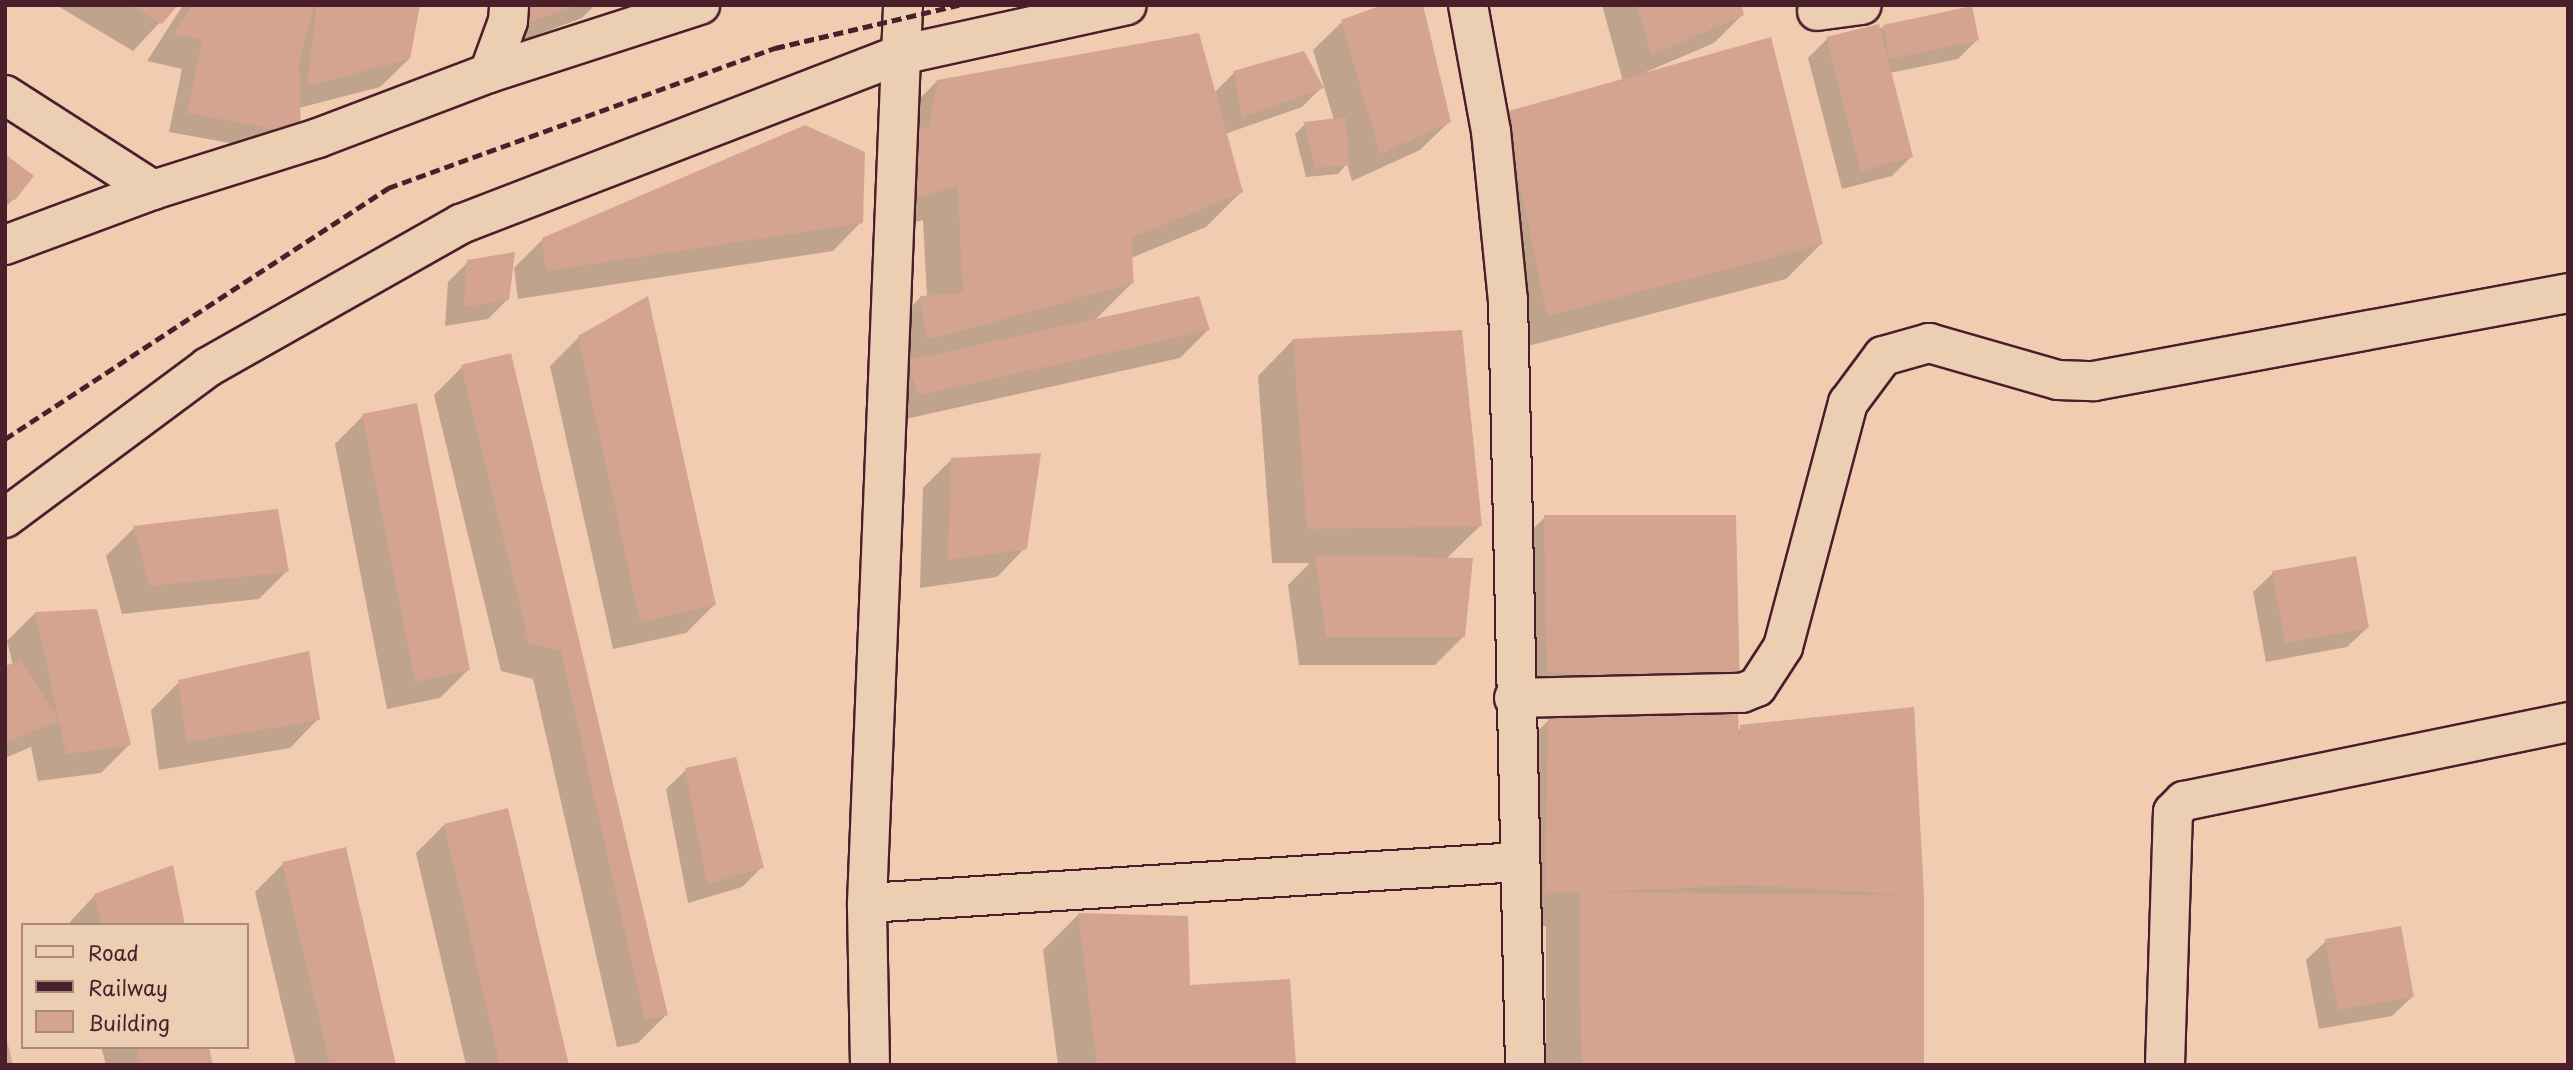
<!DOCTYPE html>
<html>
<head>
<meta charset="utf-8">
<style>
	body { margin:0 }
	#map { position:relative; width:2573px; height:1070px; overflow:hidden; background:#f1ccb0; font-family:"Playpen Sans",sans-serif }
	div>[style] { position:absolute }
	[style*='--x'] { left:calc(var(--x)*1px); top:calc(var(--y)*1px); width:calc(var(--w)*1px); rotate:calc(var(--a)*1deg) }
	.shadow>* { inset:0; background:#0003 }
	.building>* { inset:0; background:#d5a490 }
	.roads { filter:drop-shadow(2px 0 #4a1f2b) drop-shadow(-2px 0 #4a1f2b) drop-shadow(0 2px #4a1f2b) drop-shadow(0 -2px #4a1f2b) }
	.minor>* { height:38px; margin:-19px; padding:0 19px; transform-origin:19px; border-radius:19px; background:#ecceb2 }
	.rail>* { height:5px; margin-top:-2.5px; transform-origin:0; background:repeating-linear-gradient(90deg,#4a1f2b 0 10px,transparent 0 15px) }
	span { translate:-50% -50%; white-space:nowrap; text-align:center; line-height:1.15; -webkit-text-stroke:5px #ecceb2; paint-order:stroke }
	.frame { position:absolute; inset:0; border:7px solid #4a1f2b; pointer-events:none }
	.legend { position:absolute; left:21px; top:923px; width:228px; height:126px; box-sizing:border-box; background:#ecceb2; border:2px solid #ab887c; margin:0; padding:9px 12px; list-style:none; font-size:21px; color:#4a1f2b }
	.legend li { display:flex; align-items:center; gap:14px; height:35px }
	.legend b { width:35px; border:2px solid #ab887c }
</style>
</head>
<body>
<div id="map">
	<div class="shadow">
		<i style="clip-path:polygon(56px 5px,176px 5px,133px 51px)"></i>
		<i style="clip-path:polygon(183px 5px,418px 5px,409px 59px,380px 87px,299px 108px,280px 152px,169px 132px,182px 69px,147px 61px)"></i>
		<i style="clip-path:polygon(499px 5px,595px 5px,582px 18px,497px 50px)"></i>
		<i style="clip-path:polygon(1602px 5px,1740px 5px,1742px 15px,1714px 43px,1646px 72px,1821px 244px,1786px 279px,1512px 350px,1471px 149px,1506px 113px,1623px 81px)"></i>
		<i style="clip-path:polygon(1342px 22px,1449px 122px,1420px 150px,1352px 181px,1347px 164px,1338px 174px,1306px 177px,1295px 134px,1305px 124px,1334px 120px,1313px 50px)"></i>
		<i style="clip-path:polygon(1884px 27px,1978px 39px,1958px 59px,1890px 73px,1911px 157px,1892px 176px,1842px 189px,1808px 58px,1827px 39px)"></i>
		<i style="clip-path:polygon(1234px 73px,1321px 88px,1302px 107px,1225px 134px,1241px 192px,1206px 227px,1131px 258px,1132px 283px,1094px 321px,1208px 330px,1180px 358px,892px 422px,885px 333px,920px 298px,927px 297px,923px 220px,884px 231px,902px 117px,937px 81px,1214px 93px)"></i>
		<i style="clip-path:polygon(5px 156px,14px 199px,5px 207px)"></i>
		<i style="clip-path:polygon(861px 222px,833px 251px,518px 299px,514px 268px,543px 239px)"></i>
		<i style="clip-path:polygon(468px 262px,508px 299px,488px 319px,445px 326px,448px 282px)"></i>
		<i style="clip-path:polygon(579px 337px,714px 605px,686px 633px,613px 649px,550px 366px)"></i>
		<i style="clip-path:polygon(1293px 340px,1480px 526px,1446px 559px,1463px 637px,1435px 665px,1299px 665px,1288px 585px,1310px 563px,1272px 563px,1258px 376px)"></i>
		<i style="clip-path:polygon(509px 355px,666px 1015px,638px 1043px,617px 1047px,533px 679px,501px 671px,434px 395px,462px 367px)"></i>
		<i style="clip-path:polygon(363px 416px,468px 670px,440px 698px,387px 709px,335px 444px)"></i>
		<i style="clip-path:polygon(951px 460px,1025px 548px,997px 577px,920px 588px,923px 488px)"></i>
		<i style="clip-path:polygon(1545px 517px,1737px 730px,1912px 709px,1923px 1065px,1546px 1065px,1546px 926px,1511px 927px,1513px 755px,1549px 720px,1602px 715px,1513px 706px,1510px 552px)"></i>
		<i style="clip-path:polygon(134px 528px,287px 571px,259px 599px,122px 614px,106px 556px)"></i>
		<i style="clip-path:polygon(2273px 573px,2367px 628px,2347px 647px,2266px 662px,2253px 592px)"></i>
		<i style="clip-path:polygon(35px 613px,129px 745px,101px 773px,38px 781px,31px 747px,5px 758px,5px 668px,13px 665px,7px 641px)"></i>
		<i style="clip-path:polygon(179px 682px,318px 719px,290px 748px,159px 770px,151px 710px)"></i>
		<i style="clip-path:polygon(686px 770px,762px 867px,742px 887px,688px 903px,666px 789px)"></i>
		<i style="clip-path:polygon(444px 825px,567px 1065px,466px 1065px,416px 853px)"></i>
		<i style="clip-path:polygon(283px 864px,394px 1065px,296px 1065px,255px 892px)"></i>
		<i style="clip-path:polygon(95px 895px,183px 925px,67px 925px)"></i>
		<i style="clip-path:polygon(1078px 915px,1189px 986px,1294px 1065px,1058px 1065px,1043px 950px)"></i>
		<i style="clip-path:polygon(2326px 941px,2412px 997px,2392px 1016px,2319px 1029px,2306px 960px)"></i>
		<i style="clip-path:polygon(101px 1047px,208px 1047px,211px 1065px,106px 1065px)"></i>
	</div>
	<div class="building">
		<i style="clip-path:polygon(131px 5px,178px 5px,162px 24px)"></i>
		<i style="clip-path:polygon(192px 5px,314px 5px,299px 62px,301px 134px,187px 113px,202px 40px,174px 34px)"></i>
		<i style="clip-path:polygon(317px 5px,420px 5px,410px 59px,307px 86px)"></i>
		<i style="clip-path:polygon(526px 5px,573px 5px,573px 6px,525px 24px)"></i>
		<i style="clip-path:polygon(1382px 5px,1423px 5px,1451px 122px,1380px 154px,1341px 20px)"></i>
		<i style="clip-path:polygon(1637px 5px,1742px 5px,1744px 15px,1651px 55px)"></i>
		<i style="clip-path:polygon(1972px 6px,1979px 40px,1890px 59px,1883px 25px)"></i>
		<i style="clip-path:polygon(1879px 24px,1913px 157px,1861px 171px,1826px 37px)"></i>
		<i style="clip-path:polygon(1199px 33px,1243px 192px,1131px 238px,1134px 283px,927px 340px,920px 296px,963px 293px,958px 186px,918px 197px,915px 129px,929px 127px,937px 80px)"></i>
		<i style="clip-path:polygon(1771px 37px,1823px 244px,1547px 316px,1505px 112px)"></i>
		<i style="clip-path:polygon(1304px 51px,1324px 88px,1242px 117px,1233px 71px)"></i>
		<i style="clip-path:polygon(1346px 117px,1349px 165px,1315px 168px,1304px 122px)"></i>
		<i style="clip-path:polygon(805px 125px,865px 152px,863px 223px,546px 271px,542px 238px)"></i>
		<i style="clip-path:polygon(5px 154px,34px 176px,15px 200px,5px 194px)"></i>
		<i style="clip-path:polygon(515px 252px,509px 300px,464px 307px,467px 260px)"></i>
		<i style="clip-path:polygon(648px 296px,716px 605px,640px 622px,578px 336px)"></i>
		<i style="clip-path:polygon(1199px 296px,1210px 330px,920px 395px,905px 361px)"></i>
		<i style="clip-path:polygon(1462px 330px,1482px 526px,1307px 529px,1293px 339px)"></i>
		<i style="clip-path:polygon(511px 353px,668px 1015px,645px 1020px,561px 651px,529px 643px,461px 365px)"></i>
		<i style="clip-path:polygon(417px 403px,470px 670px,415px 682px,362px 414px)"></i>
		<i style="clip-path:polygon(1041px 453px,1027px 549px,948px 560px,951px 458px)"></i>
		<i style="clip-path:polygon(278px 509px,289px 572px,150px 586px,133px 526px)"></i>
		<i style="clip-path:polygon(1544px 515px,1736px 515px,1740px 691px,1547px 672px)"></i>
		<i style="clip-path:polygon(1315px 555px,1473px 558px,1465px 637px,1326px 637px)"></i>
		<i style="clip-path:polygon(2356px 556px,2369px 628px,2285px 643px,2272px 571px)"></i>
		<i style="clip-path:polygon(97px 609px,131px 745px,66px 754px,59px 721px,5px 742px,5px 666px,21px 660px,59px 721px,35px 612px)"></i>
		<i style="clip-path:polygon(309px 651px,320px 720px,187px 742px,178px 680px)"></i>
		<i style="clip-path:polygon(evenodd,1914px 707px,1924px 896px,1924px 1065px,1581px 1065px,1580px 892px,1545px 893px,1548px 718px,1738px 710px,1739px 744px,1740px 725px,1914px 707px,1745px 885px,1909px 895px,1594px 892px,1745px 885px)"></i>
		<i style="clip-path:polygon(736px 757px,764px 868px,707px 884px,685px 768px)"></i>
		<i style="clip-path:polygon(508px 808px,569px 1065px,500px 1065px,444px 824px)"></i>
		<i style="clip-path:polygon(346px 847px,396px 1065px,330px 1065px,282px 862px)"></i>
		<i style="clip-path:polygon(173px 865px,185px 925px,102px 925px,94px 894px)"></i>
		<i style="clip-path:polygon(1078px 913px,1188px 916px,1190px 985px,1290px 979px,1296px 1065px,1097px 1065px)"></i>
		<i style="clip-path:polygon(2401px 926px,2414px 997px,2338px 1010px,2325px 939px)"></i>
		<i style="clip-path:polygon(5px 1037px,6px 1037px,13px 1065px,5px 1065px)"></i>
		<i style="clip-path:polygon(136px 1047px,209px 1047px,213px 1065px,141px 1065px)"></i>
	</div>
	<div class="roads">
		<div class="minor">
			<i style="--x:1468;--y:5;--w:128;--a:79.7"></i>
			<i style="--x:1491;--y:131;--w:170;--a:84.3"></i>
			<i style="--x:1508;--y:300;--w:765;--a:88.73"></i>
			<i style="--x:1817;--y:11;--w:45;--a:-7.6"></i>
			<i style="--x:489;--y:73;--w:55;--a:-69.9"></i>
			<i style="--x:508;--y:21;--w:16;--a:-86"></i>
			<i style="--x:5;--y:95;--w:176;--a:32.7"></i>
			<i style="--x:5;--y:245;--w:158;--a:-20.4"></i>
			<i style="--x:153;--y:190;--w:173;--a:-17.5"></i>
			<i style="--x:318;--y:138;--w:183;--a:-20.8"></i>
			<i style="--x:489;--y:73;--w:222;--a:-17.9"></i>
			<i style="--x:5;--y:518;--w:253;--a:-36.6"></i>
			<i style="--x:208;--y:367;--w:291;--a:-29.5"></i>
			<i style="--x:461;--y:224;--w:470;--a:-21.1"></i>
			<i style="--x:900;--y:55;--w:232;--a:-12.4"></i>
			<i style="--x:1514;--y:698;--w:228;--a:-1.3"></i>
			<i style="--x:1742;--y:693;--w:16;--a:-22"></i>
			<i style="--x:1757;--y:687;--w:48;--a:-57"></i>
			<i style="--x:1783;--y:647;--w:253;--a:-75.1"></i>
			<i style="--x:1848;--y:403;--w:59;--a:-53.3"></i>
			<i style="--x:1883;--y:356;--w:48;--a:-15.8"></i>
			<i style="--x:1929;--y:343;--w:134;--a:16"></i>
			<i style="--x:2058;--y:380;--w:36;--a:2"></i>
			<i style="--x:2094;--y:381;--w:482;--a:-10.5"></i>
			<i style="--x:867;--y:903;--w:652;--a:-3.6"></i>
			<i style="--x:870;--y:1065;--w:162;--a:-91.1"></i>
			<i style="--x:867;--y:903;--w:899;--a:-87.7"></i>
			<i style="--x:2165;--y:1065;--w:253;--a:-88.2"></i>
			<i style="--x:2173;--y:812;--w:16;--a:-45"></i>
			<i style="--x:2184;--y:801;--w:392;--a:-11.6"></i>
		</div>
	</div>
	<div class="rail">
		<i style="--x:5;--y:439;--w:458;--a:-33.2"></i>
		<i style="--x:388;--y:188;--w:412;--a:-19.9"></i>
		<i style="--x:775;--y:48;--w:189;--a:-13.2"></i>
	</div>
	<div class="frame"></div>
	<ul class="legend">
	<li><b style="height:9px;background:#ecceb2"></b>Road</li>
	<li><b style="height:9px;background:#4a1f2b"></b>Railway</li>
	<li><b style="height:19px;background:#d5a490"></b>Building</li>
	</ul>
</div>
</body>
</html>
